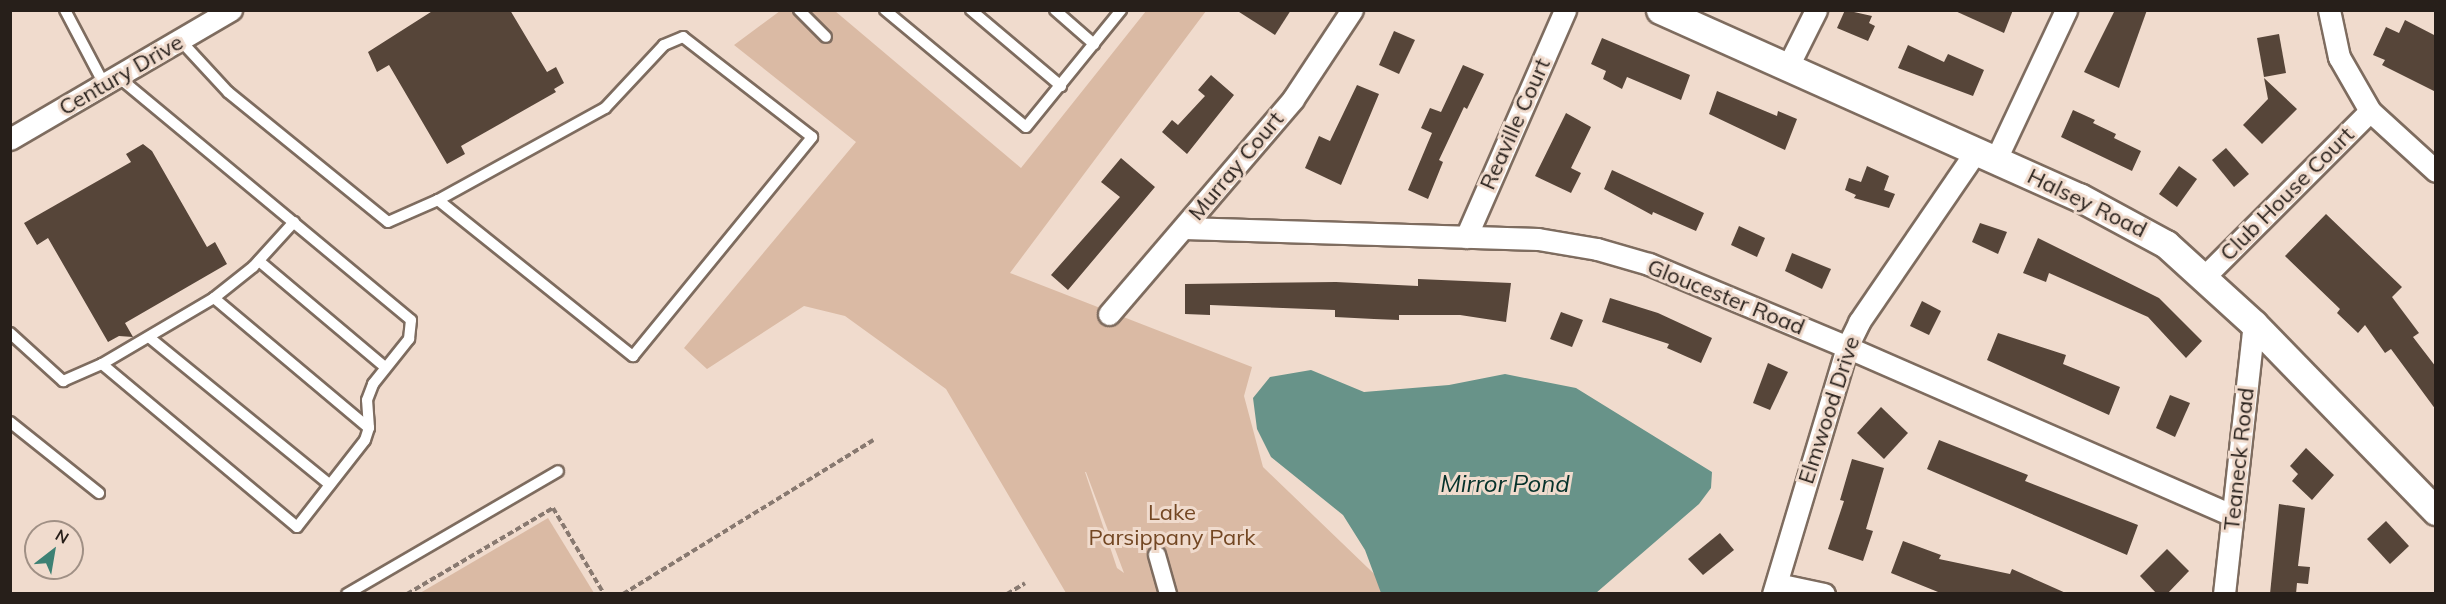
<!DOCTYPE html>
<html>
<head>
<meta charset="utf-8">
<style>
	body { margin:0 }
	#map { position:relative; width:2446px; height:604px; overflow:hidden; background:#f0dbcd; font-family:Mulish,sans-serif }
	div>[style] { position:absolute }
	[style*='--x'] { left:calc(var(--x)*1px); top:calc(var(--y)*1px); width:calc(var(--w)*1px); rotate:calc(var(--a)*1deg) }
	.green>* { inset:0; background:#dabaa4 }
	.water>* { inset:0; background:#689389 }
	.building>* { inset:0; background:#564539 }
	.path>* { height:4px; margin-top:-2px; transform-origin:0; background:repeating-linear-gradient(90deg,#887970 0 6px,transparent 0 9px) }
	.roads { filter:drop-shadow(2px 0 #7e6c5f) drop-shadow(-2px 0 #7e6c5f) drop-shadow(0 2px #7e6c5f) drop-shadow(0 -2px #7e6c5f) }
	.service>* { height:10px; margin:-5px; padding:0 5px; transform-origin:5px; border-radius:5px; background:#fff }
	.pedestrian>* { height:16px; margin:-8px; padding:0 8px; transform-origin:8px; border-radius:8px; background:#fff }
	.minor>* { height:21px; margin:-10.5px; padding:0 10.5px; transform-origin:10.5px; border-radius:10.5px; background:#fff }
	.tertiary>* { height:27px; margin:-13.5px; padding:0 13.5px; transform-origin:13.5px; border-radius:13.5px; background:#fff }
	span { translate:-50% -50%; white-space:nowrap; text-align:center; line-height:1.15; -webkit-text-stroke:6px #f0dbcd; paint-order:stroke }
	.street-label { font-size:22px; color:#271f1a }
	.park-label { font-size:22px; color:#734723 }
	.water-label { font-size:24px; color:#06322b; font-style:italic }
	.frame { position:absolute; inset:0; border:12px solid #271f1a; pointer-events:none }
	.north { position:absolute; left:24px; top:520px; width:60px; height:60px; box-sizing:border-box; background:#f0dbcd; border:2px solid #a09085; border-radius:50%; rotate:31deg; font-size:16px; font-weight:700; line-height:24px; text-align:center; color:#271f1a }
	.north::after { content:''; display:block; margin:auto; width:21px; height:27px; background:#3d8174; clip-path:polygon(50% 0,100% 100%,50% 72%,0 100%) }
</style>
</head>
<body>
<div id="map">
	<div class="green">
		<i style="clip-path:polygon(evenodd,780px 11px,835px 11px,1021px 168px,1146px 11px,1206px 11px,1010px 273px,1252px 367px,1244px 396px,1263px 467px,1394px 593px,1066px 593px,946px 389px,845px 316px,804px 306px,707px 369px,684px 348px,856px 142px,734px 45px,780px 11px,1085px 472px,1086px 472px,1124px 573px,1117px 568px,1085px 472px)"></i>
		<i style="clip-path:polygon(548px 518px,594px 593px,420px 593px)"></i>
	</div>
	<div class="water">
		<i style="clip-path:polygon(1311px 370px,1364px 392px,1449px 385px,1505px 374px,1576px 388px,1712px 472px,1711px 488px,1699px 504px,1596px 593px,1381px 593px,1365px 550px,1343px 515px,1271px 457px,1257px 429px,1253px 398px,1270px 377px)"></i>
	</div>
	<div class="building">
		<i style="clip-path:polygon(434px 10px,510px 10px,547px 72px,556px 67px,564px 83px,554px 89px,556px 92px,461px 146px,465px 154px,447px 164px,389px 65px,377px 72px,368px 52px)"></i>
		<i style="clip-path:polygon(1236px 10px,1291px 10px,1275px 35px)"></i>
		<i style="clip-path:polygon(1845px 10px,1872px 16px,1869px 23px,1875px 26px,1868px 41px,1837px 28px)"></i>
		<i style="clip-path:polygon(1953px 10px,2013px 10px,2004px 33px)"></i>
		<i style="clip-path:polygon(2115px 10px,2147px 10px,2119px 88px,2084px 72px)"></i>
		<i style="clip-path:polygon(2405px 20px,2436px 36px,2436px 92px,2382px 65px,2385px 60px,2373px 55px,2386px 27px,2399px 33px)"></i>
		<i style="clip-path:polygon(1394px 31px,1415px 40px,1399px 74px,1379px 65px)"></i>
		<i style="clip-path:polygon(2279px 34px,2286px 73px,2264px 77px,2257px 38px)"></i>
		<i style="clip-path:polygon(1602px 38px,1690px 75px,1681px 100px,1627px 77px,1622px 89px,1603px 79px,1606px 71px,1591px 64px)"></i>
		<i style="clip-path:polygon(1908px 45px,1944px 62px,1948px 54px,1984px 70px,1973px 96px,1898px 68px)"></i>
		<i style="clip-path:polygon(1463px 65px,1484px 74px,1467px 109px,1464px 107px,1439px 160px,1443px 162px,1428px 199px,1408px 190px,1432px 133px,1421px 128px,1430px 108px,1441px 112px)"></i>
		<i style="clip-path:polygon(1211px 75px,1234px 95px,1187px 154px,1162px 132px,1172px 120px,1178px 125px,1205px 96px,1198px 90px)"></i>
		<i style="clip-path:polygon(2264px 78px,2297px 109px,2262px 144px,2243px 125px,2268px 99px)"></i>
		<i style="clip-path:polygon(1357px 85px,1379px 94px,1341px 185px,1305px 168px,1319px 136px,1330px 141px)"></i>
		<i style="clip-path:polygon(1717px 91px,1777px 116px,1778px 111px,1797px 119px,1785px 150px,1709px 114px)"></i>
		<i style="clip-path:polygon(2073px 110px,2095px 120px,2093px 123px,2116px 134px,2114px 138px,2141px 151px,2132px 171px,2061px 137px)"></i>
		<i style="clip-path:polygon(1566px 113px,1591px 127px,1571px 168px,1581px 173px,1571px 193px,1535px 176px)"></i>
		<i style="clip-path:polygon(143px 144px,152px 151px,207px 247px,215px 242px,227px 264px,125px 323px,133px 337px,119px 336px,108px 342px,48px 238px,37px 245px,24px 223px,131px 162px,126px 154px)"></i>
		<i style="clip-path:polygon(2226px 148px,2249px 174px,2234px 187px,2212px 160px)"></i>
		<i style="clip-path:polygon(1121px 158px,1155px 187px,1068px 290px,1051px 275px,1120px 197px,1101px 182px)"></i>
		<i style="clip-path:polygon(1867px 166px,1889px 176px,1884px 190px,1895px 194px,1889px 208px,1854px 198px,1856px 195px,1845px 190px,1849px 178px,1861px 182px)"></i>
		<i style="clip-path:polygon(2179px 166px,2197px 179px,2177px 207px,2159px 194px)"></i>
		<i style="clip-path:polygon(1612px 170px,1704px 213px,1696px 231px,1653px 212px,1652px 215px,1604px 189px)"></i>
		<i style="clip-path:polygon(2326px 214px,2402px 287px,2392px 297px,2419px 333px,2413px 337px,2436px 367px,2436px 410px,2391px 349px,2385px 353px,2365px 325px,2358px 333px,2337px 313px,2340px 309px,2285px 256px)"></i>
		<i style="clip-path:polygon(1980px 223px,2007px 232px,1998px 254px,1972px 242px)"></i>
		<i style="clip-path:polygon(1739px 226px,1765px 238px,1757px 257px,1731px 245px)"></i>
		<i style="clip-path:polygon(2038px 238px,2159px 298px,2202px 341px,2186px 358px,2148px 317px,2049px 273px,2046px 282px,2023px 273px)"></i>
		<i style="clip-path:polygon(1792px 253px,1831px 269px,1822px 289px,1785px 271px)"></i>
		<i style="clip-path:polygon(1418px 279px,1511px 283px,1506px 322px,1460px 315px,1399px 315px,1399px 320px,1374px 319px,1335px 317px,1335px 310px,1210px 305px,1210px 315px,1185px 314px,1185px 284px,1336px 282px,1418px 286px)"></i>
		<i style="clip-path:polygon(1610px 298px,1658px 313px,1712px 338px,1701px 363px,1667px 348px,1669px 344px,1602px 322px)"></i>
		<i style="clip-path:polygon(1922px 301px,1941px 311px,1929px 335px,1910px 326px)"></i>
		<i style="clip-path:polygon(1561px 312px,1583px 320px,1572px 347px,1550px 339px)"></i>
		<i style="clip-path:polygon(1998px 333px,2066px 355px,2063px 364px,2120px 387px,2109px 415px,1987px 360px)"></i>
		<i style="clip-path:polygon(1768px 363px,1788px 372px,1770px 410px,1753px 403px)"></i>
		<i style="clip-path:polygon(2170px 395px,2190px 403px,2175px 437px,2156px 428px)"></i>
		<i style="clip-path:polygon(1881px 407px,1908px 433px,1884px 459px,1857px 433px)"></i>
		<i style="clip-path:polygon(1939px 440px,2028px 475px,2025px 481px,2138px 525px,2127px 555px,1927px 469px)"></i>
		<i style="clip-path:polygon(2306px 448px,2334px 475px,2312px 500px,2292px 481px,2298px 474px,2290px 466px)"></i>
		<i style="clip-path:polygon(1852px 459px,1884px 468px,1866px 529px,1873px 531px,1863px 561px,1828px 549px,1844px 501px,1840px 500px)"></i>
		<i style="clip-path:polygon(2279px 504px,2305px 508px,2298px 566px,2310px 567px,2308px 584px,2297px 583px,2296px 594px,2270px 594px)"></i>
		<i style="clip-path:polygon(2386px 521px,2409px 546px,2390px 564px,2367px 539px)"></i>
		<i style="clip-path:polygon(1720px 533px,1734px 550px,1703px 575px,1688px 559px)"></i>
		<i style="clip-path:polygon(1903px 541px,1941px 555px,1939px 559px,2010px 574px,2012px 569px,2068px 594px,1943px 594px,1891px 573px)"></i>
		<i style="clip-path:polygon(2167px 549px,2189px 571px,2167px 594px,2157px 594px,2140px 576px)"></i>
	</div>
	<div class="path">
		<i style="--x:407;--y:594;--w:169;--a:-30.5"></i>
		<i style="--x:553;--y:508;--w:100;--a:59.3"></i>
		<i style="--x:623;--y:594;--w:294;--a:-31.6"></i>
		<i style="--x:1007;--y:594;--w:21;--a:-31"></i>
	</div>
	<div class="roads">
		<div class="service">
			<i style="--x:65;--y:10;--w:84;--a:62.2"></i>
			<i style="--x:799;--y:10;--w:38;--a:45"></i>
			<i style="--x:885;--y:10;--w:183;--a:39.7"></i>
			<i style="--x:1026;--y:127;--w:151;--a:-50.9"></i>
			<i style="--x:971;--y:10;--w:118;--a:40.2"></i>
			<i style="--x:1055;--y:10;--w:52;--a:41.1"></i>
			<i style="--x:180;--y:40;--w:71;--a:47.3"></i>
			<i style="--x:228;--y:92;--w:206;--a:39.1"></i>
			<i style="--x:388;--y:222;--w:55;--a:-23.7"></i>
			<i style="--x:438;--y:200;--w:250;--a:38.7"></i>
			<i style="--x:633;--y:356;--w:283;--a:-50.7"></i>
			<i style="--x:812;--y:137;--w:163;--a:-142.2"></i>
			<i style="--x:683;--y:37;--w:21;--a:157"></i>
			<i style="--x:664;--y:45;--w:86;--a:133.1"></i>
			<i style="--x:605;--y:108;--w:191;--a:151.1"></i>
			<i style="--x:259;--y:261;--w:165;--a:40.1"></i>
			<i style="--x:214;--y:298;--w:202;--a:40"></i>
			<i style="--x:10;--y:333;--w:72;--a:42.2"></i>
			<i style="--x:63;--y:381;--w:43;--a:-23.6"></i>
			<i style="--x:102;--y:364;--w:254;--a:39.9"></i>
			<i style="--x:297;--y:527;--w:110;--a:-52"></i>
			<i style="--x:365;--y:440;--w:13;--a:-72"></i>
			<i style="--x:369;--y:428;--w:28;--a:-94"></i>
			<i style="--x:367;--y:400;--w:17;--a:-69"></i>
			<i style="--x:373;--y:384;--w:58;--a:-51.3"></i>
			<i style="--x:409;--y:339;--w:19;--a:-84"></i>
			<i style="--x:411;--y:320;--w:381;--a:-140.3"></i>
			<i style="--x:150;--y:338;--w:232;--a:39.2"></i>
			<i style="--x:102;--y:364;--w:130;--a:-30.5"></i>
			<i style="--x:214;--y:298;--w:50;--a:-38.5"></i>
			<i style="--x:253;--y:267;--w:61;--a:-47.7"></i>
			<i style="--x:10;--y:422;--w:114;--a:38.6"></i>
			<i style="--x:347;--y:594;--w:244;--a:-30.2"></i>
		</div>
		<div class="pedestrian">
			<i style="--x:1157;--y:555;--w:41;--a:74.2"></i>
		</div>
		<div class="minor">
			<i style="--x:2329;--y:10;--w:48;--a:78"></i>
			<i style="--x:2339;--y:57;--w:62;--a:60.1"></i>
			<i style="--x:2370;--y:111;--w:89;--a:42.3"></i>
			<i style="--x:1787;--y:68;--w:65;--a:-63.4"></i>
			<i style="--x:10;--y:139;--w:256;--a:-30.3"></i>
			<i style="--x:1996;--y:159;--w:165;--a:-64.8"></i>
			<i style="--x:1184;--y:228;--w:354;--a:1.8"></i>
			<i style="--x:1538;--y:239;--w:60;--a:9.6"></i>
			<i style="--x:1597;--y:249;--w:54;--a:16.1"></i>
			<i style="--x:1649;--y:264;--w:215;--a:22.7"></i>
			<i style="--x:1847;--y:347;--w:421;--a:23.6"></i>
			<i style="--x:1466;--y:237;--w:248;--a:-66.4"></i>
			<i style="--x:2205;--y:276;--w:233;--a:-45"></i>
			<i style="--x:1109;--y:314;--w:283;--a:-49.4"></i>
			<i style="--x:1293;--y:99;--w:107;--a:-56.5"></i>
			<i style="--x:1777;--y:584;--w:48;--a:12"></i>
			<i style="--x:1773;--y:594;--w:258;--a:-73.3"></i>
			<i style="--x:1847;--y:347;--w:28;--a:-64"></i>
			<i style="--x:1859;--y:322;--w:207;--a:-55.6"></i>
			<i style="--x:2224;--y:594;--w:272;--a:-83.7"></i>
		</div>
		<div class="tertiary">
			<i style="--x:1660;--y:10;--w:459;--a:24.1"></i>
			<i style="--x:2079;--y:197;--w:99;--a:28.4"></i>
			<i style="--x:2166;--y:244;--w:119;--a:42.3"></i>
			<i style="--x:2254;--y:324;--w:261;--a:45.8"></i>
		</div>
	</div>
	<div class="street-label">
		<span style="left:121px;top:75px;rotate:-30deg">Century Drive</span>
		<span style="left:1515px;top:124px;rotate:-66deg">Reaville Court</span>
		<span style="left:1236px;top:166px;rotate:-50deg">Murray Court</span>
		<span style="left:2287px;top:194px;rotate:-45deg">Club House Court</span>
		<span style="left:2087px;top:203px;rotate:26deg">Halsey Road</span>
		<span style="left:1726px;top:297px;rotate:22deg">Gloucester Road</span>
		<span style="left:1829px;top:410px;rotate:-72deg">Elmwood Drive</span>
		<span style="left:2239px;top:459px;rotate:-84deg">Teaneck Road</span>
	</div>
	<div class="park-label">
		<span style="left:1172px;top:525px">Lake<br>Parsippany Park</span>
	</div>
	<div class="water-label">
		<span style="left:1505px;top:484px">Mirror Pond</span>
	</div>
	<div class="frame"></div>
	<div class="north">N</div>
</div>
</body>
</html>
